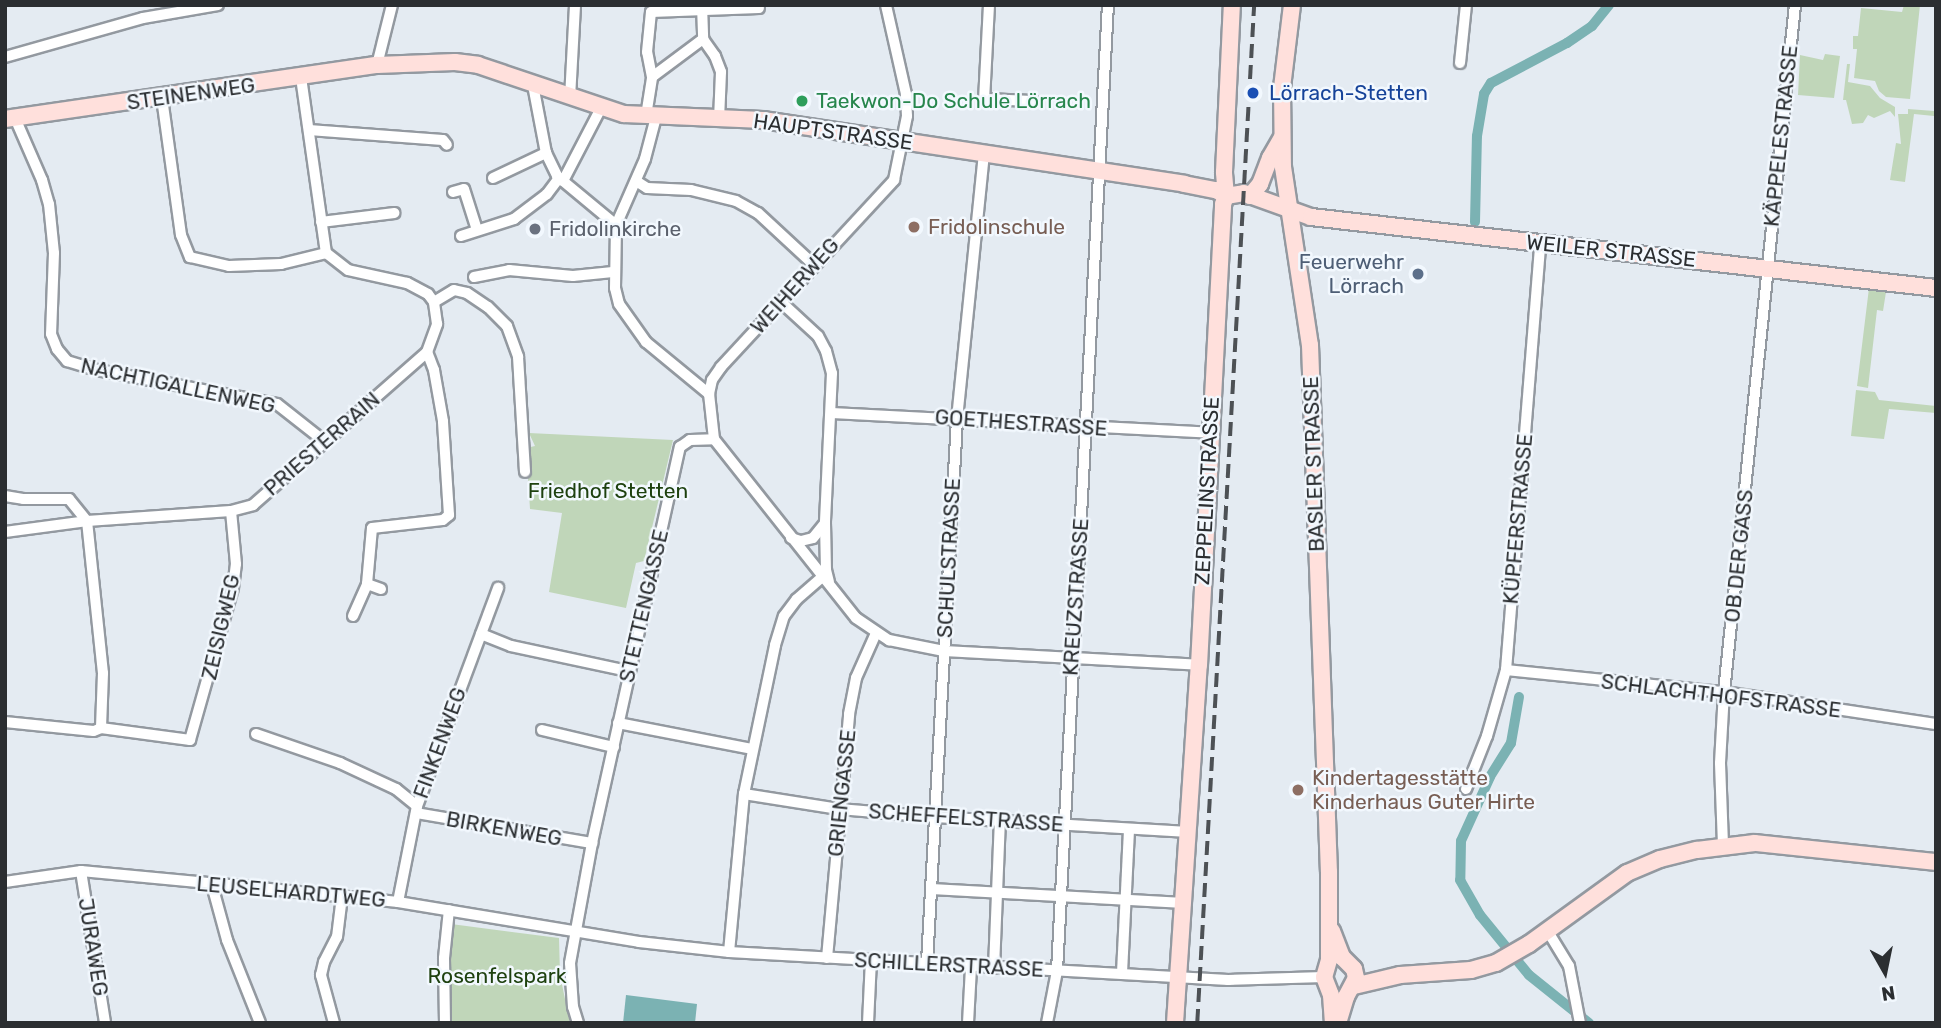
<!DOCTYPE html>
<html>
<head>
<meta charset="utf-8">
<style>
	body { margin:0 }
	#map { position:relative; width:1941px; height:1028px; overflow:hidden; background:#e4ebf2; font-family:Rubik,sans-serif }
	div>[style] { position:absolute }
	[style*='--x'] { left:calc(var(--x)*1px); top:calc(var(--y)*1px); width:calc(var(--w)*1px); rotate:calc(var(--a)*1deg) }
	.green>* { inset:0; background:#c0d6b9 }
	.water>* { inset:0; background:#7bb2b3 }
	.canal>* { height:10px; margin:-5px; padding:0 5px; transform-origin:5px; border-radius:5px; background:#7bb2b3 }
	.roads { filter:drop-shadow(2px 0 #9399a0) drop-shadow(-2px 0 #9399a0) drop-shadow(0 2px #9399a0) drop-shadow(0 -2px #9399a0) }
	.street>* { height:10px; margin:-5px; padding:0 5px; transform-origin:5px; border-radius:5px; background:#fff }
	.secondary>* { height:16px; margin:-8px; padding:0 8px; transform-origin:8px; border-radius:8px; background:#ffe0dc }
	.rail>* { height:3.5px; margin-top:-1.75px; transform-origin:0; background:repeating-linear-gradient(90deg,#4d5155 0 14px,transparent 0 21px) }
	.dots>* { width:19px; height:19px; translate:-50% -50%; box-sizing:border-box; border:4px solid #f2f8fe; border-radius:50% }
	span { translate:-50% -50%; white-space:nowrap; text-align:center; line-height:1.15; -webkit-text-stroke:5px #f2f8fe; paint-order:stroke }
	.transit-label { font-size:21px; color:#164399 }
	.left { translate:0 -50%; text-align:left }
	.street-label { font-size:21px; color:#2b2e31 }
	.leisure-label { font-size:21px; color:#27864d }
	.education-label { font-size:21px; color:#785e54 }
	.worship-label { font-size:21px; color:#5b616d }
	.service-label { font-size:21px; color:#4e5e75 }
	.right { translate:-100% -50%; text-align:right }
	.park-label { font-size:21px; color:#1e410f }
	.frame { position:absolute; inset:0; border:7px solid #2b2e31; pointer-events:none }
	.north { position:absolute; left:1850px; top:937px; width:70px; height:70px; -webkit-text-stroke:5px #f2f8fe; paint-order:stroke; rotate:171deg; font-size:19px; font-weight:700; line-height:28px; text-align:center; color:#2b2e31 }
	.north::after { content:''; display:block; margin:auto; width:24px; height:32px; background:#2b2e31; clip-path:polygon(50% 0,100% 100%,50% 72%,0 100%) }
</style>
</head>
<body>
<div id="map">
	<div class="green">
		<i style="clip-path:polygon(1904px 5px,1920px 5px,1910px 99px,1886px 97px,1879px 91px,1875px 81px,1854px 78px,1857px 49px,1853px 49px,1853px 36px,1858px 36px,1861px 8px,1902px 12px)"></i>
		<i style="clip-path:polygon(1825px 54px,1840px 56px,1834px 98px,1798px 95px,1800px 55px,1823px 60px)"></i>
		<i style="clip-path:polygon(1847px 64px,1850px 64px,1848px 82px,1870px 86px,1880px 98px,1895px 107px,1895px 117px,1890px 111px,1874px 118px,1868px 115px,1863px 123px,1852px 124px,1846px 100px,1843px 100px)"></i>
		<i style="clip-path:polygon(1908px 109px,1934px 111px,1934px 116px,1914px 114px,1905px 182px,1890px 180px,1896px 143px,1901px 144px,1898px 114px,1908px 114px)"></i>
		<i style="clip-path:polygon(1869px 288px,1886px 292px,1883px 311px,1877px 310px,1868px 388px,1857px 386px)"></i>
		<i style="clip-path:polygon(1856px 390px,1875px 392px,1879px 400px,1936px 406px,1936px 413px,1889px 409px,1884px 439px,1851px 436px)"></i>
		<i style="clip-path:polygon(529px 433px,673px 440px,644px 561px,636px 563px,626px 608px,549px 592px,562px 513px,530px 509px,526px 448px,535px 446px)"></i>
		<i style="clip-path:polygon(451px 924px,559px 938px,560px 975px,570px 1023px,448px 1023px)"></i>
	</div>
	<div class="water">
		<i style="clip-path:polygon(626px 995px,697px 1004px,695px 1023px,623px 1023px)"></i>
	</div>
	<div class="canal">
		<i style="--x:1475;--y:222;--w:86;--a:-88.7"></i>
		<i style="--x:1477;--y:136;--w:43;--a:-80.5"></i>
		<i style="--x:1484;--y:94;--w:13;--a:-58"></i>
		<i style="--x:1491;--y:83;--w:86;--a:-27.8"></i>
		<i style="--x:1567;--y:43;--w:30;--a:-34"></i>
		<i style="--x:1592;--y:26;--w:27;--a:-51"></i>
		<i style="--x:1519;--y:697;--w:47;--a:99.9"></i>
		<i style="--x:1511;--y:743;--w:40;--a:122"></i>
		<i style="--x:1490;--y:777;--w:70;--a:114.4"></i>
		<i style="--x:1461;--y:841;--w:39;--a:91"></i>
		<i style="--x:1460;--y:880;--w:40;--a:60.3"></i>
		<i style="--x:1480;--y:915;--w:77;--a:50.8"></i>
		<i style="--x:1529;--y:975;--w:77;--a:38.7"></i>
	</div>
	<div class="roads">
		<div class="street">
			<i style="--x:702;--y:5;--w:34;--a:88"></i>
			<i style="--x:703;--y:39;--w:21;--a:55"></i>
			<i style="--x:715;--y:56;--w:17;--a:69"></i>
			<i style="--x:721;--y:72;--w:47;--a:92.4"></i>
			<i style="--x:989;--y:5;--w:94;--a:93"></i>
			<i style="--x:984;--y:99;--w:49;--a:2.3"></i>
			<i style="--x:5;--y:57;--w:143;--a:-15.8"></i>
			<i style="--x:143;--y:18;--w:76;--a:-9.8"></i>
			<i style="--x:1460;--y:63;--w:58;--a:-84.1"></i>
			<i style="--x:377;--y:65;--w:62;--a:-76"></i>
			<i style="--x:652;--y:77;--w:25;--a:-101"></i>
			<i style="--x:647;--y:52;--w:40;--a:-84.3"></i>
			<i style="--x:651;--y:12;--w:108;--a:-2.1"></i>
			<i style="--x:533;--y:85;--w:69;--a:79.2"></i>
			<i style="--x:546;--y:153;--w:25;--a:64"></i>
			<i style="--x:557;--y:176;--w:77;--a:39.7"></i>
			<i style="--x:162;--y:98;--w:138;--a:82.1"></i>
			<i style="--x:181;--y:235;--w:24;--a:68"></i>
			<i style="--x:190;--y:257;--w:40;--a:13"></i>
			<i style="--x:229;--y:266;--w:52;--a:-2.2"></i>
			<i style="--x:281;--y:264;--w:46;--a:-13.7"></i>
			<i style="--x:570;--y:98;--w:93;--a:-86.9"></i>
			<i style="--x:646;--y:116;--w:39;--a:-81"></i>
			<i style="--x:652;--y:77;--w:64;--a:-36.7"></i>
			<i style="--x:656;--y:117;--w:43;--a:104.7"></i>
			<i style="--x:645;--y:159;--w:72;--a:113.7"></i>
			<i style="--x:616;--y:225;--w:63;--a:90.9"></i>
			<i style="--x:615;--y:288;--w:16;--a:76"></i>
			<i style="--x:619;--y:304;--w:47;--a:54.6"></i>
			<i style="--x:646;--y:342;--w:82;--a:39.5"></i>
			<i style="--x:15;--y:118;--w:68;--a:66.5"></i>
			<i style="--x:42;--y:180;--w:25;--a:74"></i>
			<i style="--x:49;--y:204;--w:49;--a:84.2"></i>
			<i style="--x:54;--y:253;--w:81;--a:92.1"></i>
			<i style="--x:51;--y:334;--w:16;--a:68"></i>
			<i style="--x:57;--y:349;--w:16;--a:50"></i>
			<i style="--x:67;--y:361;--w:31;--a:17"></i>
			<i style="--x:97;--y:370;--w:183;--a:10.7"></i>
			<i style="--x:277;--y:404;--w:60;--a:38.2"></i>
			<i style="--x:309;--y:130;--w:134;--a:4.3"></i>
			<i style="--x:443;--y:140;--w:6;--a:51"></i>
			<i style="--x:493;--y:178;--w:59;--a:-25.3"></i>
			<i style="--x:563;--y:181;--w:82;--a:-62.5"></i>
			<i style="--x:636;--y:181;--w:13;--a:32"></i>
			<i style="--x:647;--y:188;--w:44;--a:2.6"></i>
			<i style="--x:691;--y:190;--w:46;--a:13.7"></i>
			<i style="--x:736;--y:201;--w:25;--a:29"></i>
			<i style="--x:758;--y:213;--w:75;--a:42.8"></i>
			<i style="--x:453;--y:192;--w:11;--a:-15"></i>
			<i style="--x:464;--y:189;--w:43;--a:72.4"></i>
			<i style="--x:321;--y:222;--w:74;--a:-7"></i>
			<i style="--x:461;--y:236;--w:56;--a:-17.8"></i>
			<i style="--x:514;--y:219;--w:41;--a:-37.1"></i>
			<i style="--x:547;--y:194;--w:20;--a:-53"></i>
			<i style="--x:474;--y:277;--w:36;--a:-11"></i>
			<i style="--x:509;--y:270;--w:64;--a:5.4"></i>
			<i style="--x:573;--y:276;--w:40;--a:-5.7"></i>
			<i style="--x:434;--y:302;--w:23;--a:-31"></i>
			<i style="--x:454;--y:290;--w:13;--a:13"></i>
			<i style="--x:467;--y:293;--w:25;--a:34"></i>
			<i style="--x:488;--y:307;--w:27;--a:45"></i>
			<i style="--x:507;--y:326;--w:33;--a:70"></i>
			<i style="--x:518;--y:357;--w:115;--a:86.5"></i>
			<i style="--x:781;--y:302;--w:50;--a:42.6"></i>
			<i style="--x:818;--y:336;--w:17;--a:62"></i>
			<i style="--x:826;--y:351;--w:23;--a:75"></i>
			<i style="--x:832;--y:373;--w:150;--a:92.7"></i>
			<i style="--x:825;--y:523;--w:47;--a:88.8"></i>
			<i style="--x:826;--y:570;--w:12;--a:76"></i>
			<i style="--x:832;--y:413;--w:379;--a:3"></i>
			<i style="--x:714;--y:439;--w:45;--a:-96.3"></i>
			<i style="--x:709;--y:394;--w:14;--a:-78"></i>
			<i style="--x:712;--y:380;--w:16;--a:-55"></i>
			<i style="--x:721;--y:367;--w:255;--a:-47.2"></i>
			<i style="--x:894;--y:180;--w:65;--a:-78.5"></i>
			<i style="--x:907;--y:116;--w:22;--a:-93"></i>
			<i style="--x:906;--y:94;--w:91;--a:-102.7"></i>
			<i style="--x:5;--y:496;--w:18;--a:9"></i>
			<i style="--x:23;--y:499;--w:46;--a:0"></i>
			<i style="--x:69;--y:499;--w:28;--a:51"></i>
			<i style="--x:87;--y:521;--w:153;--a:84"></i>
			<i style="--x:103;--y:673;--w:55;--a:92.1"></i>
			<i style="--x:5;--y:532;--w:83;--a:-7.6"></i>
			<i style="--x:87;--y:521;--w:144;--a:-4"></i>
			<i style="--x:231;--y:511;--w:23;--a:-15"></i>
			<i style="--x:253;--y:505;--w:232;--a:-41.3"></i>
			<i style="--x:427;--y:352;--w:30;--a:-70"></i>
			<i style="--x:437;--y:324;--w:22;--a:-98"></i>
			<i style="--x:434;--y:302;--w:10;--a:-127"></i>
			<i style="--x:428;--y:294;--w:24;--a:-152"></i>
			<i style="--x:407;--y:283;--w:60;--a:-167.6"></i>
			<i style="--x:348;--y:270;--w:28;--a:-142"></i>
			<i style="--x:326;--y:253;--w:177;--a:-98.1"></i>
			<i style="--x:791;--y:538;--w:10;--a:17"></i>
			<i style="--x:801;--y:541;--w:12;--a:-14"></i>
			<i style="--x:813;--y:538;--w:19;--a:-51"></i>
			<i style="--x:381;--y:589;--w:15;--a:-160"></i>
			<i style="--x:367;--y:584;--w:56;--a:-84.9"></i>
			<i style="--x:372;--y:528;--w:71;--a:-6.4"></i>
			<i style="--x:443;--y:520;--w:8;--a:-40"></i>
			<i style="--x:449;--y:515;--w:94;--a:-93.7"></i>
			<i style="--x:443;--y:421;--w:52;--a:-100"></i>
			<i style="--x:434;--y:370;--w:19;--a:-111"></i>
			<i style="--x:353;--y:616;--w:35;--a:-66"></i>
			<i style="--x:481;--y:634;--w:32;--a:22"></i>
			<i style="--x:511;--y:646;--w:120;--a:12.1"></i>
			<i style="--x:1506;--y:670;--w:219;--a:5.8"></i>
			<i style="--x:1724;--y:692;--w:214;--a:8.6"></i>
			<i style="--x:5;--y:722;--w:89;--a:5.8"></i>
			<i style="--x:94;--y:731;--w:8;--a:-23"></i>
			<i style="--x:101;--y:728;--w:90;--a:7.7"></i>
			<i style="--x:190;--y:740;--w:158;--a:-74.2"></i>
			<i style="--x:233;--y:588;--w:24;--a:-83"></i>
			<i style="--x:236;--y:564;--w:53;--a:-95.4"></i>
			<i style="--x:618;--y:723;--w:136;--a:11"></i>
			<i style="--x:542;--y:730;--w:74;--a:13.3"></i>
			<i style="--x:256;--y:734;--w:89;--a:19"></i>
			<i style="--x:340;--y:763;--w:62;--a:24.9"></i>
			<i style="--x:396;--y:789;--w:27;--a:39"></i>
			<i style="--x:1466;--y:789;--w:57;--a:-68.4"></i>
			<i style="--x:1487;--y:736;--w:69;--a:-73.9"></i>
			<i style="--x:1506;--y:670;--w:428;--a:-85.4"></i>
			<i style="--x:744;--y:794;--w:96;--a:9"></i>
			<i style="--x:839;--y:809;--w:96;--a:4.8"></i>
			<i style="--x:935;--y:817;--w:254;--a:3.4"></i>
			<i style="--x:416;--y:813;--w:179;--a:9.7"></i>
			<i style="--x:1723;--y:845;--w:82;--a:-92.1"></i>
			<i style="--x:1720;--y:763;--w:71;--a:-86.8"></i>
			<i style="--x:1724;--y:692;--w:691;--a:-84.1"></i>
			<i style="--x:81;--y:871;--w:154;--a:81"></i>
			<i style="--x:5;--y:882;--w:77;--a:-8.2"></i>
			<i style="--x:81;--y:871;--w:160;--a:5.4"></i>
			<i style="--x:240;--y:886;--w:159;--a:5.8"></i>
			<i style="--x:398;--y:902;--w:244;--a:9.4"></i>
			<i style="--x:639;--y:942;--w:91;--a:6.3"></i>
			<i style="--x:729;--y:952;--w:500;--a:3.2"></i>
			<i style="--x:1228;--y:980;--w:96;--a:-1.8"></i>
			<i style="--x:212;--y:885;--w:57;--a:74.7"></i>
			<i style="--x:227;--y:940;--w:89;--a:68.3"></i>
			<i style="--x:932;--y:889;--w:252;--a:3.2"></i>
			<i style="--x:398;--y:902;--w:98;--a:-78.8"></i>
			<i style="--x:417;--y:806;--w:233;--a:-69.6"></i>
			<i style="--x:1547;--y:930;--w:42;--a:58.6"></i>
			<i style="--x:1569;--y:966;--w:58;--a:79.1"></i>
			<i style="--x:729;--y:952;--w:159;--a:-84.6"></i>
			<i style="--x:744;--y:794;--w:152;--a:-78.2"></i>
			<i style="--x:775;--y:645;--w:30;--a:-73"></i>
			<i style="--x:784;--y:616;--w:21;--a:-53"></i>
			<i style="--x:797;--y:599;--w:33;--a:-41"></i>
			<i style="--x:827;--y:958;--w:245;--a:-84.8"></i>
			<i style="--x:849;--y:714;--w:37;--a:-79"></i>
			<i style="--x:856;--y:678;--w:49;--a:-66"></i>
			<i style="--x:927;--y:963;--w:545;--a:-86.84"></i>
			<i style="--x:957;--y:419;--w:267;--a:-84.2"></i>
			<i style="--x:994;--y:968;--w:147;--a:-87.7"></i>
			<i style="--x:1122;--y:973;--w:144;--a:-87.2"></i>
			<i style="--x:334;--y:1023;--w:50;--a:-105.2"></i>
			<i style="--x:321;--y:975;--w:13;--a:-77"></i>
			<i style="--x:324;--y:962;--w:28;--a:-63"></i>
			<i style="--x:337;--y:937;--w:41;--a:-83"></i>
			<i style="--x:445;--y:1023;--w:65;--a:-90.9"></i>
			<i style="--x:444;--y:958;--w:48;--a:-84.1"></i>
			<i style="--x:578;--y:1023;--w:17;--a:-107"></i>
			<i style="--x:573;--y:1007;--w:44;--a:-93.9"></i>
			<i style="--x:570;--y:963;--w:122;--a:-79.6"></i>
			<i style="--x:592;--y:843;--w:406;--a:-77.5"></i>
			<i style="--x:680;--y:447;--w:12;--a:-35"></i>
			<i style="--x:690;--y:440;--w:24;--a:-2"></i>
			<i style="--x:714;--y:439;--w:228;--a:51.6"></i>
			<i style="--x:856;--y:618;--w:40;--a:34"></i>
			<i style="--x:889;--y:640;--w:56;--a:11.3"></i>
			<i style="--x:944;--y:651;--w:255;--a:3.1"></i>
			<i style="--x:868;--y:1023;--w:63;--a:-87.3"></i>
			<i style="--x:968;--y:1023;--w:56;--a:-86.9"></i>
			<i style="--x:1047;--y:1023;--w:53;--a:-79.1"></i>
			<i style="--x:1057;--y:971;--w:967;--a:-86.98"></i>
		</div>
		<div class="secondary">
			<i style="--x:1292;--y:5;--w:84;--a:96.9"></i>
			<i style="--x:1282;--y:88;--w:79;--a:89.3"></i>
			<i style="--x:1283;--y:167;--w:180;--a:81.4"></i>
			<i style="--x:1310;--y:345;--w:527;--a:87.94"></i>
			<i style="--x:1329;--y:872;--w:88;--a:90"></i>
			<i style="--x:1329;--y:960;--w:18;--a:106"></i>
			<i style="--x:1324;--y:977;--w:19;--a:69"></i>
			<i style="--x:1331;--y:995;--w:28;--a:86"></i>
			<i style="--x:5;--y:119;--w:376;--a:-8.3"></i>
			<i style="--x:377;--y:65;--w:78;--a:-2.2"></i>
			<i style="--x:455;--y:62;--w:23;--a:7"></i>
			<i style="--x:478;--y:65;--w:154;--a:18.6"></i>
			<i style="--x:624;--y:114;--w:139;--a:2.5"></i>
			<i style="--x:763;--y:120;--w:426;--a:8.6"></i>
			<i style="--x:1184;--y:184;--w:33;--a:11"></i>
			<i style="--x:1216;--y:190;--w:12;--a:31"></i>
			<i style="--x:1226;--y:196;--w:18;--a:-9"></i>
			<i style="--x:1244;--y:193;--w:71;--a:19.7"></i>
			<i style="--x:1311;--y:217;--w:629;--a:6.48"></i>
			<i style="--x:1250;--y:196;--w:16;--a:-50"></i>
			<i style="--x:1260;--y:184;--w:28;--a:-69"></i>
			<i style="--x:1270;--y:158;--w:24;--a:-60"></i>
			<i style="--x:1332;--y:931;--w:28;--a:69"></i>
			<i style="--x:1342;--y:957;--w:17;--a:45"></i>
			<i style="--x:1354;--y:969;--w:9;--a:77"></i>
			<i style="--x:1356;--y:978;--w:21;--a:118"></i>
			<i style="--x:1346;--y:997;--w:27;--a:107"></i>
			<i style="--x:1354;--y:986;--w:47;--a:-13.4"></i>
			<i style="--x:1400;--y:975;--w:71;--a:-4"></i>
			<i style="--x:1471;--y:970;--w:26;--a:-16"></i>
			<i style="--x:1496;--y:963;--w:38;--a:-30"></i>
			<i style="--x:1529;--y:944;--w:121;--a:-35.9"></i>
			<i style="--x:1627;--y:873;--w:36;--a:-23"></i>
			<i style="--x:1660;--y:859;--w:38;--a:-14"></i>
			<i style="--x:1697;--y:850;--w:58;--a:-6.9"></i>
			<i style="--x:1755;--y:843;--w:182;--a:6"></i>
			<i style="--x:1175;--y:1023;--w:359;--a:-86.2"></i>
			<i style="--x:1199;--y:665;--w:462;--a:-87"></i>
			<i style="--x:1223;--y:204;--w:9;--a:-69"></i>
			<i style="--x:1226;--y:196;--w:24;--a:-95"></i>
			<i style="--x:1224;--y:172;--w:167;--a:-87.3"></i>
		</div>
	</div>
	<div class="rail">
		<i style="--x:1197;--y:1023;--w:1020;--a:-86.8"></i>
	</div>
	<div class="dots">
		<i style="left:1253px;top:93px;background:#1a4fb4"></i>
		<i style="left:802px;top:101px;background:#2e9e5b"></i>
		<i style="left:914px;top:227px;background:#8d6e63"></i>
		<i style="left:535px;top:229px;background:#6b7280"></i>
		<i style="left:1418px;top:274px;background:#5c6f8a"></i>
		<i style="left:1298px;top:790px;background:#8d6e63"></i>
	</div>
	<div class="transit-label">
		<span class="left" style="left:1269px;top:93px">Lörrach-Stetten</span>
	</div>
	<div class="street-label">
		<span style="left:191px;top:94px;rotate:-8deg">STEINENWEG</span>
		<span style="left:833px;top:132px;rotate:8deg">HAUPTSTRASSE</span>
		<span style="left:1781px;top:136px;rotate:-84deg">KÄPPELESTRASSE</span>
		<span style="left:1611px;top:251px;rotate:6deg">WEILER STRASSE</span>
		<span style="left:795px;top:286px;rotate:-48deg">WEIHERWEG</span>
		<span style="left:178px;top:386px;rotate:12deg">NACHTIGALLENWEG</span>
		<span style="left:1021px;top:423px;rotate:4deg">GOETHESTRASSE</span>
		<span style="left:322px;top:444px;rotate:-41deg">PRIESTERRAIN</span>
		<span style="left:1314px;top:464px;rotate:-92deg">BASLER STRASSE</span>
		<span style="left:1207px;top:491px;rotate:-87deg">ZEPPELINSTRASSE</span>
		<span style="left:1518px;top:519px;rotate:-85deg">KÜPFERSTRASSE</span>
		<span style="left:1739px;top:556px;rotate:-84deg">OB DER GASS</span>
		<span style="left:949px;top:558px;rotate:-87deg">SCHULSTRASSE</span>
		<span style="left:1076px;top:597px;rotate:-86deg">KREUZSTRASSE</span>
		<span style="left:644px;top:606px;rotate:-77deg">STETTENGASSE</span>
		<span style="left:221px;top:627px;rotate:-77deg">ZEISIGWEG</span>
		<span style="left:1721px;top:696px;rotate:7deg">SCHLACHTHOFSTRASSE</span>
		<span style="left:440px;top:743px;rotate:-70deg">FINKENWEG</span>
		<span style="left:842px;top:793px;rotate:-84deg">GRIENGASSE</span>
		<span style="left:966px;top:818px;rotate:4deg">SCHEFFELSTRASSE</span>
		<span style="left:504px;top:829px;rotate:10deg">BIRKENWEG</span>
		<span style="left:291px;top:892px;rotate:5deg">LEUSELHARDTWEG</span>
		<span style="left:93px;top:947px;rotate:81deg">JURAWEG</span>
		<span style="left:949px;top:965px;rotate:3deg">SCHILLERSTRASSE</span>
	</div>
	<div class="leisure-label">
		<span class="left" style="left:816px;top:101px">Taekwon-Do Schule Lörrach</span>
	</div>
	<div class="education-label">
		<span class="left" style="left:928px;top:227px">Fridolinschule</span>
		<span class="left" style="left:1312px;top:790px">Kindertagesstätte<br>Kinderhaus Guter Hirte</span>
	</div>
	<div class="worship-label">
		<span class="left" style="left:549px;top:229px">Fridolinkirche</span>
	</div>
	<div class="service-label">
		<span class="right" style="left:1404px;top:274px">Feuerwehr<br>Lörrach</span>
	</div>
	<div class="park-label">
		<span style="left:608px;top:491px">Friedhof Stetten</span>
		<span style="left:497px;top:976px">Rosenfelspark</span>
	</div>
	<div class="frame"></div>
	<div class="north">N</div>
</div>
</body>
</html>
